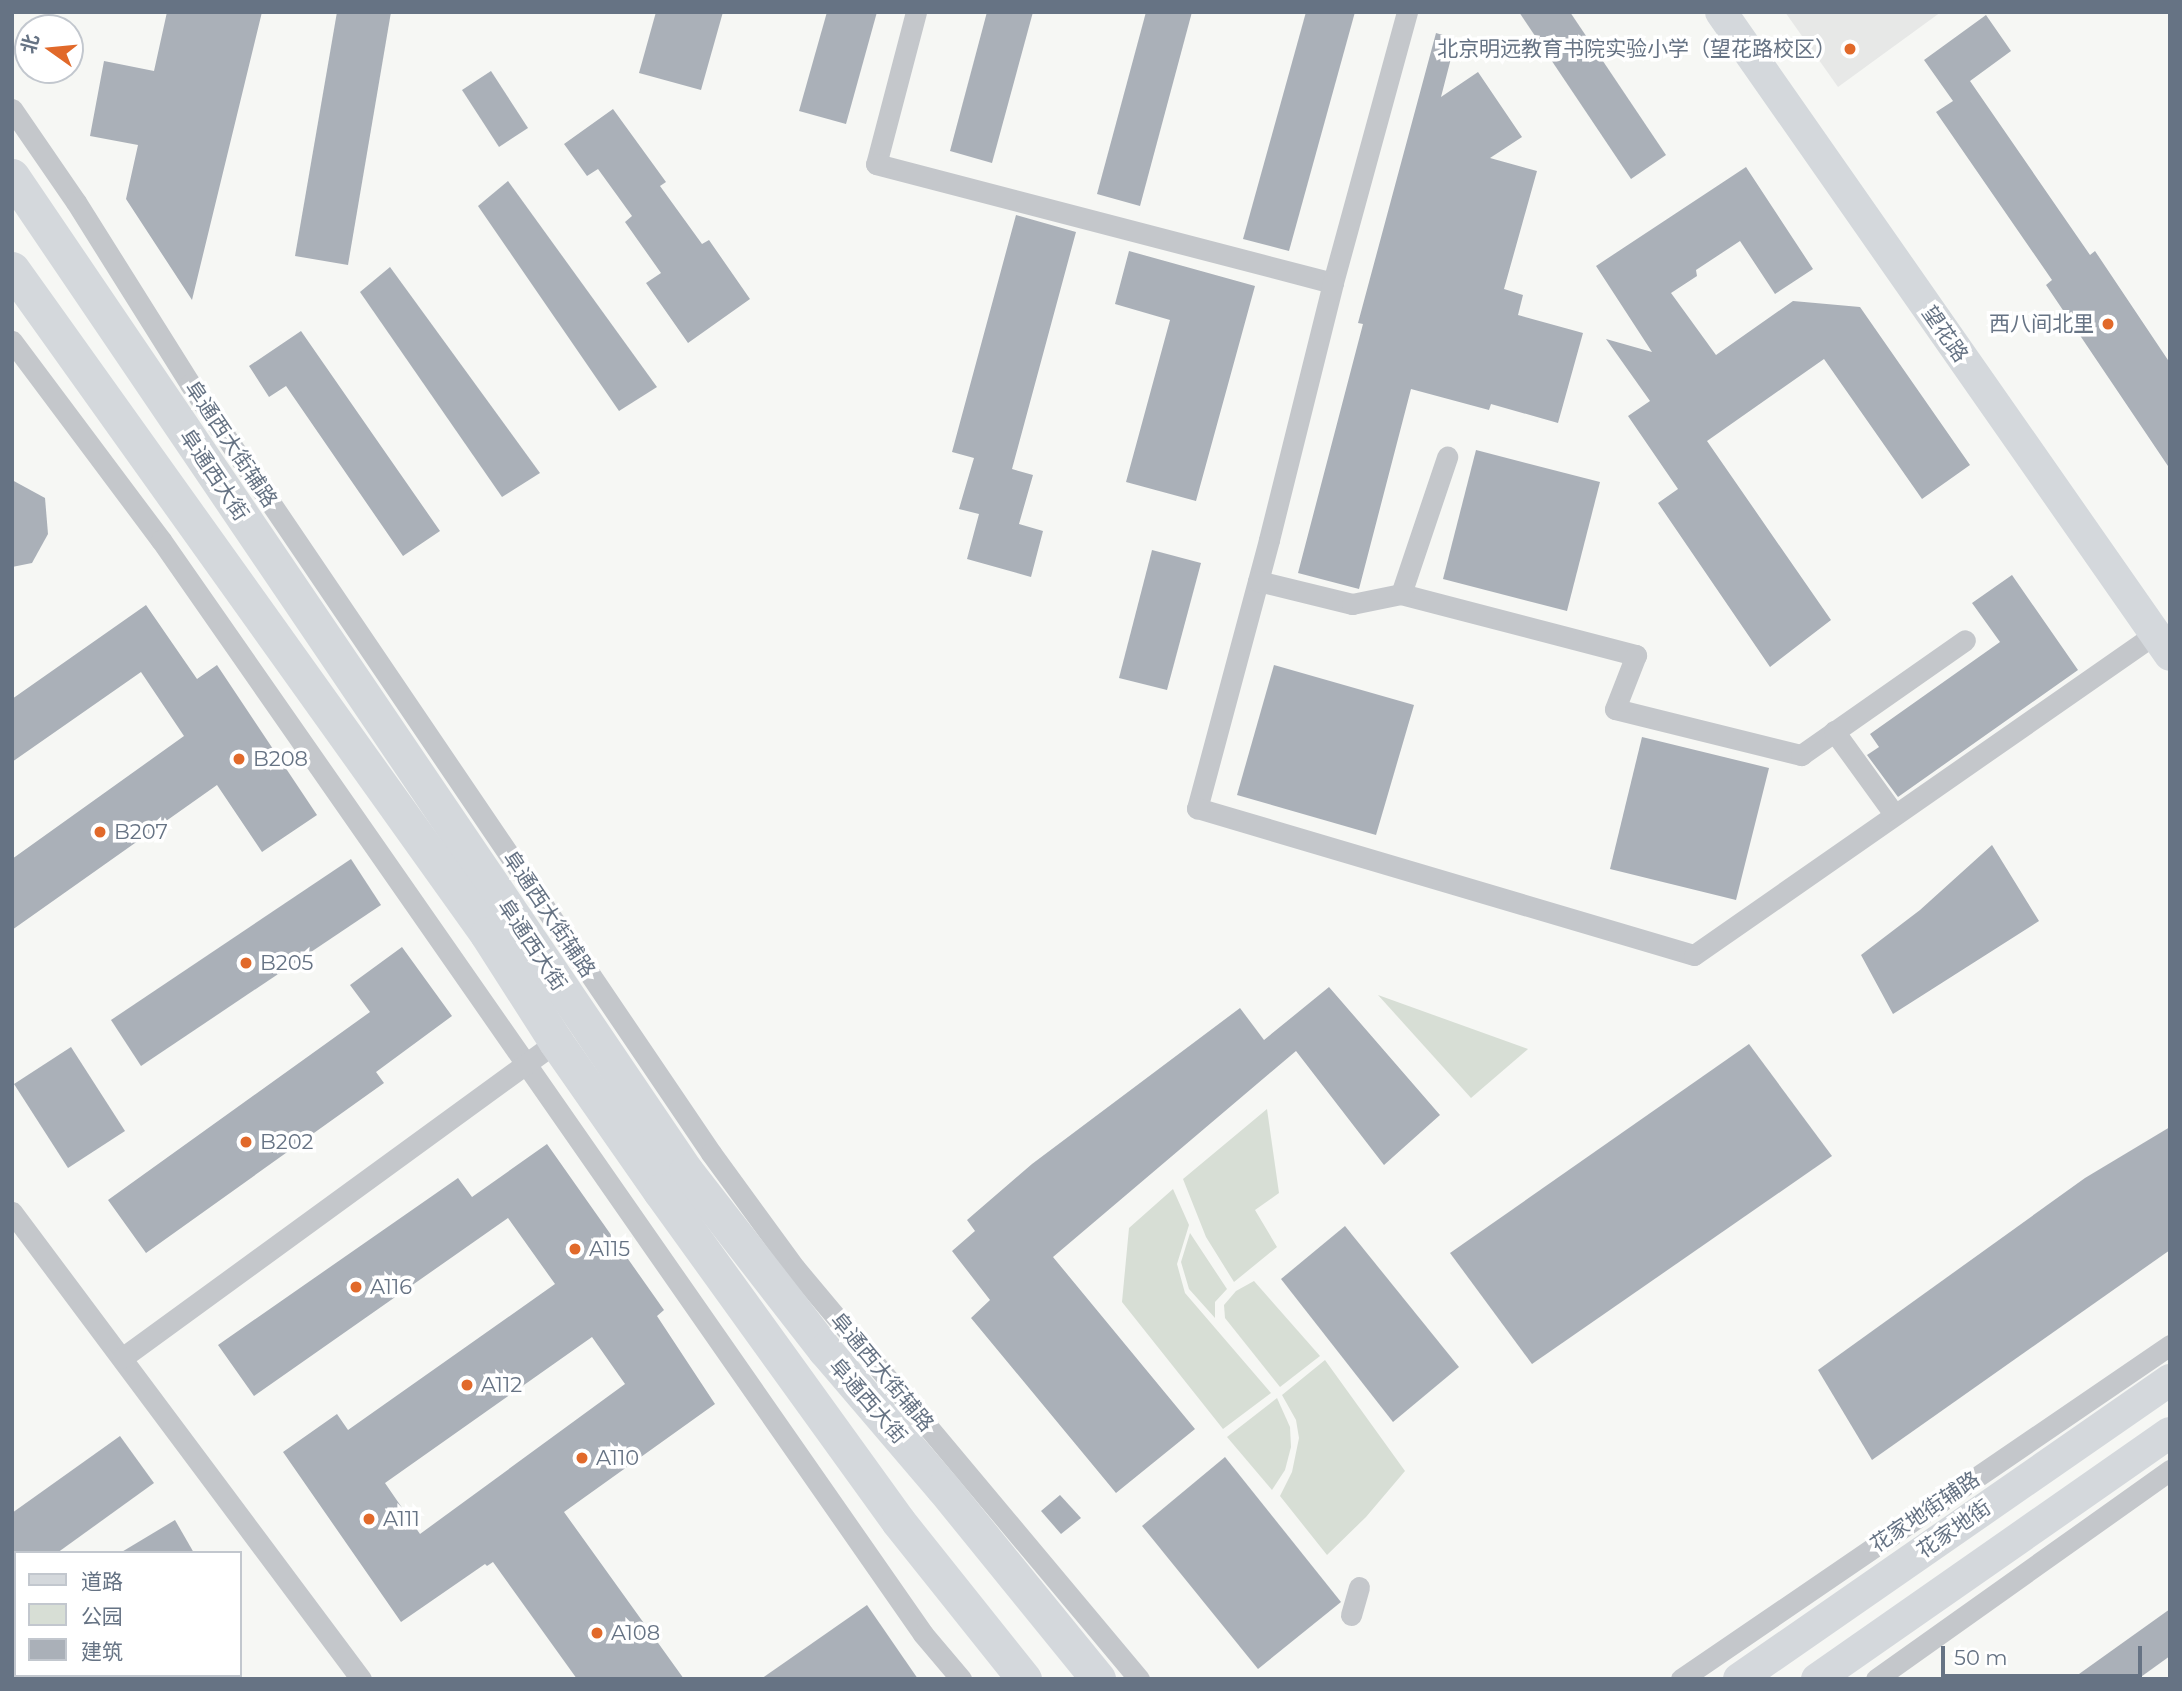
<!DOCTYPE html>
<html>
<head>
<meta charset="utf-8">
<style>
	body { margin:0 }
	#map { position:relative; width:2182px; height:1691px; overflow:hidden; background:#f6f7f4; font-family:Montserrat,"Noto Sans SC",sans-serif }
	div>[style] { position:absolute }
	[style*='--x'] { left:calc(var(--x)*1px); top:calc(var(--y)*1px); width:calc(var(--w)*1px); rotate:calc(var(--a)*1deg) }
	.built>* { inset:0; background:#e7e8e7 }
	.green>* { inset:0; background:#d7ded5 }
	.water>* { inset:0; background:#bdc6cb }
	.building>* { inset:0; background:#aab0b8 }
	.street>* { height:21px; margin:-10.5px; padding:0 10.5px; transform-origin:10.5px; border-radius:10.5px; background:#c4c7cb }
	.secondary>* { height:32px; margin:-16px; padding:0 16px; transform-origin:16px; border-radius:16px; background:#d4d8dc }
	.primary>* { height:35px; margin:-17.5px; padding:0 17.5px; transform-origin:17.5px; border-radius:17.5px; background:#d4d8dc }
	.dots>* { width:19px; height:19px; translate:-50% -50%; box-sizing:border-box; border:4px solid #fff; border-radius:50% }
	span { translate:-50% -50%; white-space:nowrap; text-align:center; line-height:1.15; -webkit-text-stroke:7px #fff; paint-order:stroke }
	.poi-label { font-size:21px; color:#667384 }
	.right { translate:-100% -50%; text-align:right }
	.left { translate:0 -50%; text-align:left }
	.street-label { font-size:21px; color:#667384 }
	.frame { position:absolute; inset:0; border:14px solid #667384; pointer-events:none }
	.legend { position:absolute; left:14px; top:1551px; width:228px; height:126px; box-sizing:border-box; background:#fff; border:2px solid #c2c7ce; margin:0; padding:9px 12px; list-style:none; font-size:21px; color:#667384 }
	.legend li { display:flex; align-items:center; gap:14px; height:35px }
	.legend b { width:35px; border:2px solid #c2c7ce }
	.north { position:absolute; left:14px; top:14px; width:70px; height:70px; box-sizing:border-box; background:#fff; border:2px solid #c2c7ce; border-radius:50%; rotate:285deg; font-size:19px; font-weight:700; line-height:28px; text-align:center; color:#667384 }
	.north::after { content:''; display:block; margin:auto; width:24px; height:32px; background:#e1692a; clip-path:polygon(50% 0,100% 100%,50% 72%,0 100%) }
	.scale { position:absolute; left:1941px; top:1646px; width:201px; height:32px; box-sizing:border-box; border:4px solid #667384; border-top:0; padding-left:9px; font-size:21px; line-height:24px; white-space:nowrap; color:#667384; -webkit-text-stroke:5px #fff; paint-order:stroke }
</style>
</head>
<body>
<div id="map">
	<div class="built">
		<i style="clip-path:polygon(1785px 12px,1941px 12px,1838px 87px)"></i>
	</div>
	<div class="green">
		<i style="clip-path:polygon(1378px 995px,1528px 1049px,1471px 1098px)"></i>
		<i style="clip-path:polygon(1267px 1109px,1279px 1193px,1255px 1210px,1277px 1247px,1234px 1282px,1206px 1237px,1183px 1179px)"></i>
		<i style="clip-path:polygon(1173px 1189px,1189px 1225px,1177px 1264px,1185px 1293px,1271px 1393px,1223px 1429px,1122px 1302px,1129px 1228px)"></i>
		<i style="clip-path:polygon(1190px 1233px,1227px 1289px,1215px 1302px,1215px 1318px,1189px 1289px,1181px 1262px)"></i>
		<i style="clip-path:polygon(1254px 1281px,1320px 1356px,1280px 1387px,1225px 1318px,1224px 1305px,1236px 1291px)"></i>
		<i style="clip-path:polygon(1325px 1360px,1405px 1471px,1366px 1517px,1327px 1555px,1280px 1496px,1292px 1472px,1299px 1438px,1296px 1420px,1282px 1395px)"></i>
		<i style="clip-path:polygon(1277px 1398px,1290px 1427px,1291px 1447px,1285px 1470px,1272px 1490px,1227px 1437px)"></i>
	</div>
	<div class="water">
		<i style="clip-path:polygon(16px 1611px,16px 1675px,116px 1675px,112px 1679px,12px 1679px,12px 1613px)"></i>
	</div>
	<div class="building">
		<i style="clip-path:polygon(167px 12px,262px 12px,192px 300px,126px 199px,138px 145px,90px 136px,104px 61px,154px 71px)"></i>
		<i style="clip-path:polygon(337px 12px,391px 12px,348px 265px,295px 256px)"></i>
		<i style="clip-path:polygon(656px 12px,723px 12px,701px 90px,639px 73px)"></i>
		<i style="clip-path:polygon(827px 12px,877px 12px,846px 124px,799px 111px)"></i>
		<i style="clip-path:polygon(987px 12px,1033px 12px,992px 163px,950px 151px)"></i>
		<i style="clip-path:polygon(1146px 12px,1192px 12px,1140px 206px,1097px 194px)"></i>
		<i style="clip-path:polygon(1306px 12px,1355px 12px,1289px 251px,1243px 239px)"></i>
		<i style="clip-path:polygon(1519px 12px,1570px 12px,1666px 155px,1631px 179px)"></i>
		<i style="clip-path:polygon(1986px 15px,2011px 51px,1970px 81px,2090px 255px,2095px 251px,2170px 363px,2170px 469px,2046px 285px,2052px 280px,1936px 112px,1953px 101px,1924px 60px)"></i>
		<i style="clip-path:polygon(1436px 33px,1456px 39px,1441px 97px,1478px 72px,1522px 137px,1490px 158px,1537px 171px,1504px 289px,1523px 295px,1518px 315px,1583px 333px,1558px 423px,1491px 404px,1489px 410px,1411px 389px,1359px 589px,1298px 573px,1363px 324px,1358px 323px)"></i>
		<i style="clip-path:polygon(491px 71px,528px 128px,499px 147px,462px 90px)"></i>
		<i style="clip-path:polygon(613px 109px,666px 182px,660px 186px,702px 244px,709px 240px,750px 299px,688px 343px,646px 283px,661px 273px,625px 222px,632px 216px,598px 169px,587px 176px,564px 144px)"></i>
		<i style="clip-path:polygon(1746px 167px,1813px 269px,1775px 294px,1740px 241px,1696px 270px,1697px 276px,1671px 293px,1716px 355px,1793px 301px,1860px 307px,1970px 465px,1922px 499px,1824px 359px,1707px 441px,1831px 620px,1770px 667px,1658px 503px,1678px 489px,1628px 416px,1650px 401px,1606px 339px,1652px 352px,1596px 266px)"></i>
		<i style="clip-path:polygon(508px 181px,657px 387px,619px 411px,478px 206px)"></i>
		<i style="clip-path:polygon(1016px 215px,1076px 232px,1012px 469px,1033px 475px,1019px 524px,1043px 531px,1031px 577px,967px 559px,979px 514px,959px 509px,974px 458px,952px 452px)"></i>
		<i style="clip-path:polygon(1129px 251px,1255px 286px,1196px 501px,1126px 482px,1170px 320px,1115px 304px)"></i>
		<i style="clip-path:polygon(390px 267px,540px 473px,502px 497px,360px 292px)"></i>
		<i style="clip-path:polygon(301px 331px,440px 531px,403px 556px,286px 386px,269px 397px,249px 366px)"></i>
		<i style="clip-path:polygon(1476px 450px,1600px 482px,1567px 611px,1443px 579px)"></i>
		<i style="clip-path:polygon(12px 480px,45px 498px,48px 534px,32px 563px,12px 567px)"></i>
		<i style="clip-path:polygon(1152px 550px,1201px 563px,1167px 690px,1119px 678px)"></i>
		<i style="clip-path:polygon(2012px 575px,2078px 670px,1898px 797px,1867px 755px,1879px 747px,1870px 734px,2000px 642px,1972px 603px)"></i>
		<i style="clip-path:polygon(146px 605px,197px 679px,217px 665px,317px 815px,262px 852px,217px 785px,12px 930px,12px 859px,184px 736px,141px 672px,12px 762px,12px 699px)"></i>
		<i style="clip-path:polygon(1274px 665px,1414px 705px,1376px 835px,1237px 795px)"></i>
		<i style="clip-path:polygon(1642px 737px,1769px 768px,1736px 900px,1610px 869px)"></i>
		<i style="clip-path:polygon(1992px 845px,2039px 921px,1893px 1014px,1861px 955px,1920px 910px)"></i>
		<i style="clip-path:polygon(351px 859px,381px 905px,141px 1066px,111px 1020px)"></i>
		<i style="clip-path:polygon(402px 947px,452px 1016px,376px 1072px,384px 1083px,146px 1253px,108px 1200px,370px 1012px,350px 985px)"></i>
		<i style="clip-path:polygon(1329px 987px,1440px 1115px,1384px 1165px,1296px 1051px,1053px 1257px,1195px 1429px,1116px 1493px,971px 1318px,990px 1300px,952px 1251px,975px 1231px,967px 1220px,1032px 1164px,1240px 1008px,1264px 1040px)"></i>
		<i style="clip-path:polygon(1749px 1044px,1832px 1156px,1532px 1364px,1450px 1253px)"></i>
		<i style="clip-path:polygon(71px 1047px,125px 1131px,68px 1168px,14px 1084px)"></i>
		<i style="clip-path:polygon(2170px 1127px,2170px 1250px,1872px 1460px,1818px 1370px,2085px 1178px)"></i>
		<i style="clip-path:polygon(evenodd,547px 1144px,664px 1310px,657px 1316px,715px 1404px,564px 1512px,684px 1679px,577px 1679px,493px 1562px,487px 1566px,485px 1564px,401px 1622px,283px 1452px,337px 1414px,348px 1430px,555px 1284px,508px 1218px,254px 1396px,218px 1345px,458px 1178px,472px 1197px,547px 1144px,592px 1337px,625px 1384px,420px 1534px,385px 1483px,592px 1337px)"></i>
		<i style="clip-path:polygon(1345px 1226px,1459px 1367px,1393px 1422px,1281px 1279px)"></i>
		<i style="clip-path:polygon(120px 1436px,154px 1483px,57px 1553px,12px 1553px,12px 1513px)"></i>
		<i style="clip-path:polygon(1225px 1457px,1341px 1602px,1258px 1669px,1142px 1526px)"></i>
		<i style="clip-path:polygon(1060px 1495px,1081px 1518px,1061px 1534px,1041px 1511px)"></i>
		<i style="clip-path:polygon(175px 1520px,194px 1553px,120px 1553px)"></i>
		<i style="clip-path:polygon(867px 1605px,918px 1679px,761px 1679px)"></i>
		<i style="clip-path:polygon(2170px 1609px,2170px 1656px,2138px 1679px,2072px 1679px)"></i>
	</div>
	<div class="street">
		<i style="--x:916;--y:12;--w:157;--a:104.7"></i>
		<i style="--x:876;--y:164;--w:472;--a:14.6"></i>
		<i style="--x:1407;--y:12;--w:281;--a:105.3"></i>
		<i style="--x:1333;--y:283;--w:265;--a:104"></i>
		<i style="--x:1269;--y:540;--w:278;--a:105"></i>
		<i style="--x:1197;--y:808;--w:518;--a:16.48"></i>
		<i style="--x:1694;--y:955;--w:562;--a:-34.85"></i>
		<i style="--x:12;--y:109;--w:113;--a:55.5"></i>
		<i style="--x:76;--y:202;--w:215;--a:57.9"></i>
		<i style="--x:190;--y:384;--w:929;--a:55.88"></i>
		<i style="--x:711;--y:1153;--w:142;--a:53.9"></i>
		<i style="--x:795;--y:1268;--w:536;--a:50.07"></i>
		<i style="--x:12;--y:341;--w:249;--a:53.2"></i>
		<i style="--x:161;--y:540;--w:1333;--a:55.14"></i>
		<i style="--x:923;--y:1634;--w:59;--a:49.8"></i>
		<i style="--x:1258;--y:581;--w:97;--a:13.7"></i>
		<i style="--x:1352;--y:604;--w:50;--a:-11.5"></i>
		<i style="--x:1401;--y:594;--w:243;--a:14.6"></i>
		<i style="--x:1636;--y:655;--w:58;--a:111.3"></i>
		<i style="--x:1615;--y:709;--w:192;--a:13.9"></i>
		<i style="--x:1801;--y:755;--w:200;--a:-35"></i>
		<i style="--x:1401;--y:594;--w:145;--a:-71.4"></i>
		<i style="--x:1834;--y:731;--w:102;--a:54.1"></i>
		<i style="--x:12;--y:1212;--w:583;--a:53.23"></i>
		<i style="--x:122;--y:1358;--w:537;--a:-36.06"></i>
		<i style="--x:1351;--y:1615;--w:29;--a:-74"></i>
		<i style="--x:1681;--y:1679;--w:592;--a:-34.33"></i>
		<i style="--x:1876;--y:1679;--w:361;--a:-35.4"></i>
	</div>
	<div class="secondary">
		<i style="--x:1721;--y:12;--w:784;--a:55.07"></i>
		<i style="--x:1739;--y:1679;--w:525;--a:-34.75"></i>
		<i style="--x:1817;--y:1679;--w:430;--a:-34.9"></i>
	</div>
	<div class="primary">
		<i style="--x:12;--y:176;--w:1202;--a:55.89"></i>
		<i style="--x:686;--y:1171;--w:227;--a:52.2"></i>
		<i style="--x:825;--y:1350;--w:182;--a:49.5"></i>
		<i style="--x:943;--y:1488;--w:246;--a:50.9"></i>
		<i style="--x:12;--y:269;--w:817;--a:54.46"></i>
		<i style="--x:487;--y:934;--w:128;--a:57.4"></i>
		<i style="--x:556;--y:1042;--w:182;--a:55.1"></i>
		<i style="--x:660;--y:1191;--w:407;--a:54.2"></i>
		<i style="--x:898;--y:1521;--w:202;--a:51.4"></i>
	</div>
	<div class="dots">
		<i style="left:1850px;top:49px;background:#e1692a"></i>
		<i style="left:2108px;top:324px;background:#e1692a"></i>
		<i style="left:239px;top:759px;background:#e1692a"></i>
		<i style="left:100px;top:832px;background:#e1692a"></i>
		<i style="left:246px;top:963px;background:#e1692a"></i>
		<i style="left:246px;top:1142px;background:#e1692a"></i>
		<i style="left:575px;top:1249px;background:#e1692a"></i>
		<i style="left:356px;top:1287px;background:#e1692a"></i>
		<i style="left:467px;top:1385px;background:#e1692a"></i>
		<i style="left:582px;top:1458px;background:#e1692a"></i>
		<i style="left:369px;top:1519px;background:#e1692a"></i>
		<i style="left:597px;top:1633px;background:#e1692a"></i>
	</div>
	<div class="poi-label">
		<span class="right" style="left:1836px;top:49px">北京明远教育书院实验小学（望花路校区）</span>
		<span class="right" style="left:2094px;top:324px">西八间北里</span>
		<span class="left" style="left:253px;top:759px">B208</span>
		<span class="left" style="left:114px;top:832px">B207</span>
		<span class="left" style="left:260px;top:963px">B205</span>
		<span class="left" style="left:260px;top:1142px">B202</span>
		<span class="left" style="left:589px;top:1249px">A115</span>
		<span class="left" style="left:370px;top:1287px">A116</span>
		<span class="left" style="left:481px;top:1385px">A112</span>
		<span class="left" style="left:596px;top:1458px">A110</span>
		<span class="left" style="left:383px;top:1519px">A111</span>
		<span class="left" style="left:611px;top:1633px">A108</span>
	</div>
	<div class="street-label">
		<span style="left:1945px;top:334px;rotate:55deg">望花路</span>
		<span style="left:231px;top:444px;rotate:56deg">阜通西大街辅路</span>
		<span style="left:214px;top:475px;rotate:56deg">阜通西大街</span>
		<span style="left:549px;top:914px;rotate:56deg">阜通西大街辅路</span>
		<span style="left:532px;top:945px;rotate:56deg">阜通西大街</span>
		<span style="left:882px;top:1372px;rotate:50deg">阜通西大街辅路</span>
		<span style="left:868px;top:1401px;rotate:49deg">阜通西大街</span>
		<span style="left:1925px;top:1512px;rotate:-34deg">花家地街辅路</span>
		<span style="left:1954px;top:1529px;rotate:-35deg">花家地街</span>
	</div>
	<div class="frame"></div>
	<ul class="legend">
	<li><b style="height:9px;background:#d4d8dc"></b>道路</li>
	<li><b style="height:19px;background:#d7ded5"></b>公园</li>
	<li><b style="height:19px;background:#aab0b8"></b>建筑</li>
	</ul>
	<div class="north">北</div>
	<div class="scale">50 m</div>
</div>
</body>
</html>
